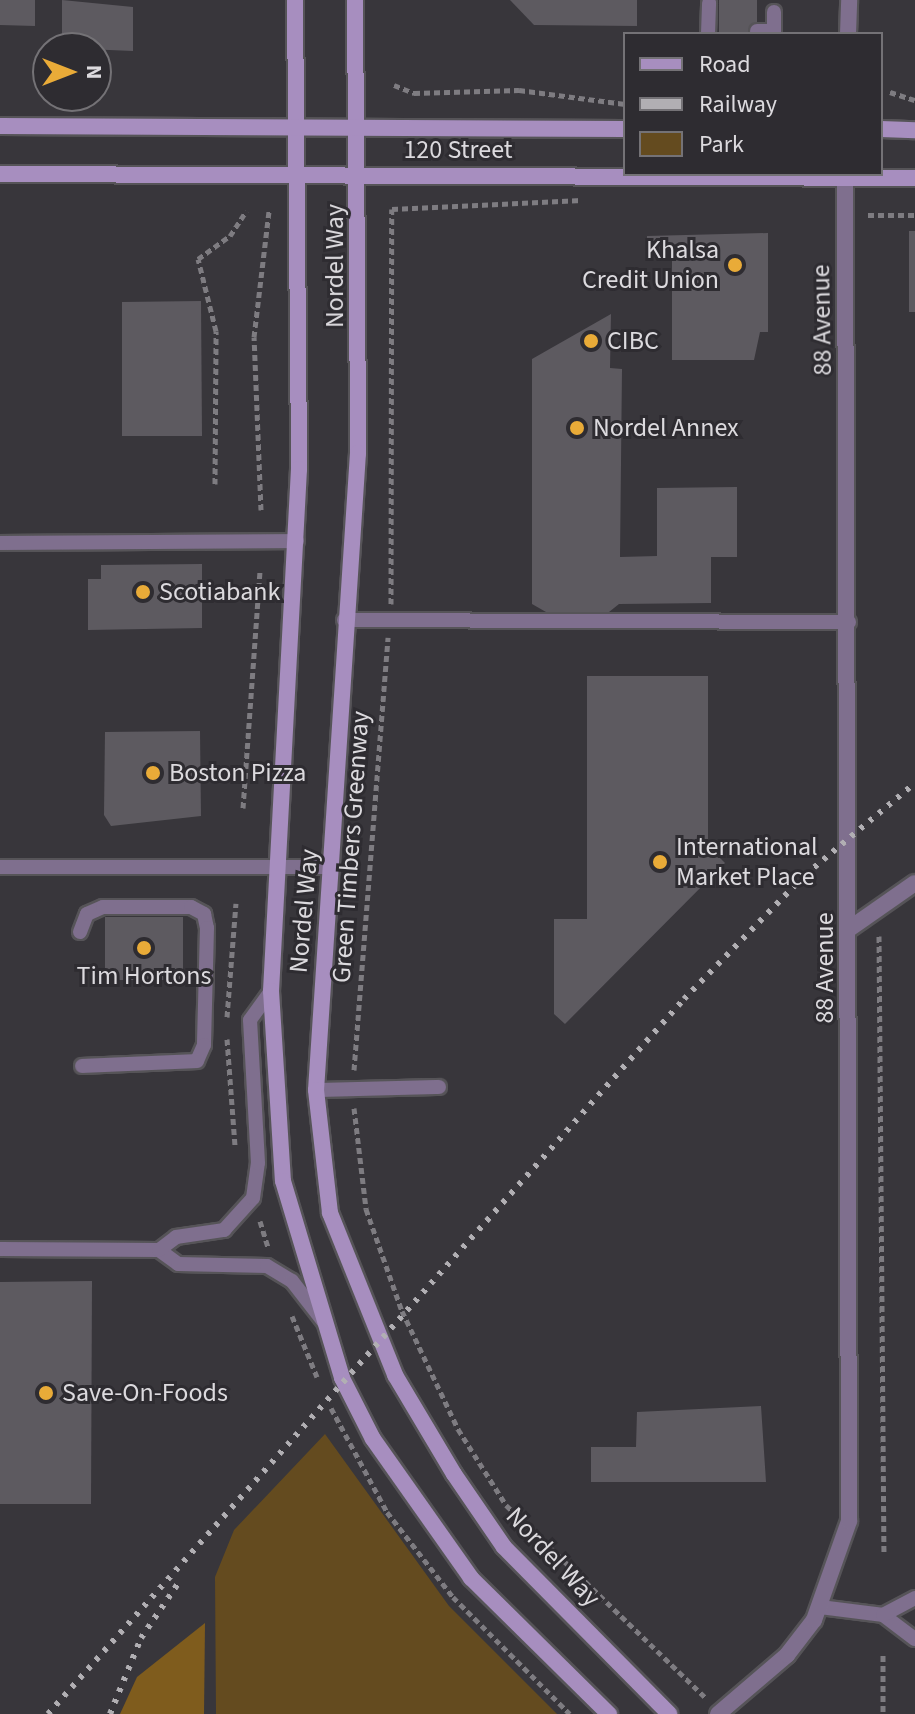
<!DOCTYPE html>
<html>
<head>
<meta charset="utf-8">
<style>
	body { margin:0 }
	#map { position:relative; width:915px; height:1714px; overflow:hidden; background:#38363b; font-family:"Source Sans 3",sans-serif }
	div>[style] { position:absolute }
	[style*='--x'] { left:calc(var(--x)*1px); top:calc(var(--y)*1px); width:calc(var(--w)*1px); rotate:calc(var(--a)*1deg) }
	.green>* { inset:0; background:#644b1f }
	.forest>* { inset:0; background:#7f5c1d }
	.building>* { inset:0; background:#5d5a60 }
	.path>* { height:5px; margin-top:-2.5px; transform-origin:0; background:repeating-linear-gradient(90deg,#7e7c81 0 6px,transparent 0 10px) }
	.roads { filter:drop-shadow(2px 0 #565458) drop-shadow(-2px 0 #565458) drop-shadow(0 2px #565458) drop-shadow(0 -2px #565458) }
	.service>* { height:14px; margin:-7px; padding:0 7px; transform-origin:7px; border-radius:7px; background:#7f6f8e }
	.minor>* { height:16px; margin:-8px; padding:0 8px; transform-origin:8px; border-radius:8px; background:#7f6f8e }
	.secondary>* { height:16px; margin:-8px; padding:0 8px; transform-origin:8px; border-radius:8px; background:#a78ebf }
	.rail>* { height:6px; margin-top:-3px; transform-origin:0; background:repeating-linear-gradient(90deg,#b1afb3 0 4px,transparent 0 12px) }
	.dots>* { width:22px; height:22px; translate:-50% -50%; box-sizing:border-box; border:4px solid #2e2c31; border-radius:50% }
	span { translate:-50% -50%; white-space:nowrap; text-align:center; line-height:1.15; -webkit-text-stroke:6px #2e2c31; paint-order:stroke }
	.street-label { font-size:26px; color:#dcdade }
	.poi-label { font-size:26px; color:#dcdade }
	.right { translate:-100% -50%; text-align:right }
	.left { translate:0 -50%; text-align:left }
	.legend { position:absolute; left:623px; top:32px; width:260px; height:144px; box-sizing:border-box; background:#2e2c31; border:2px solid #747276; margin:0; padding:10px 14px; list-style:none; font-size:24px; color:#dcdade }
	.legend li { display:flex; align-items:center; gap:16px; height:40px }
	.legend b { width:40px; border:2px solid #747276 }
	.north { position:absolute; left:32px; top:32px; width:80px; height:80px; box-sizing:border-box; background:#2e2c31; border:2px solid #747276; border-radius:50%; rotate:90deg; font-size:22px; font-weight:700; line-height:32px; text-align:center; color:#dcdade }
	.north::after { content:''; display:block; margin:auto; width:28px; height:36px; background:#e9ab38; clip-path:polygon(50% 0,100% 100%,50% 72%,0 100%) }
</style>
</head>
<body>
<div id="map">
	<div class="green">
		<i style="clip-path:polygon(325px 1434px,449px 1606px,557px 1714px,216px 1714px,215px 1577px,234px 1530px)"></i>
	</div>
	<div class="forest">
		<i style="clip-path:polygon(205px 1623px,204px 1714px,120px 1714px,137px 1677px)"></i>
	</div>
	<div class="building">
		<i style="clip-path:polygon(0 0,35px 0,35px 26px,0 25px)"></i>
		<i style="clip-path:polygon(62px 0,133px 7px,133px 51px,62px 48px)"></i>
		<i style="clip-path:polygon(510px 0,637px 0,637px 26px,534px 25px)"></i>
		<i style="clip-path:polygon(719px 0,757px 0,757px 34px,719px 34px)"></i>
		<i style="clip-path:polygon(909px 231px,915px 231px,915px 312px,909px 312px)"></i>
		<i style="clip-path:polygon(768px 233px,768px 332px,760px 332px,754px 360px,672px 360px,672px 246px,647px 246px,647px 236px)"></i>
		<i style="clip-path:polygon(201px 301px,202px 436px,122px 436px,122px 302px)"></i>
		<i style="clip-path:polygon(611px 314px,610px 368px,622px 369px,620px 557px,657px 556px,657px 488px,737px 487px,737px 557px,711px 557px,711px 603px,619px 604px,609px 612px,546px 612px,532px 604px,532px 359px)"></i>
		<i style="clip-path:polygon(202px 564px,202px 628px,88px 630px,88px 579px,101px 579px,101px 565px)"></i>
		<i style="clip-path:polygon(587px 676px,708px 676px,708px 846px,725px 863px,565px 1024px,554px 1014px,554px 919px,587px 919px)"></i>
		<i style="clip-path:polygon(200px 731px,201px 816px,111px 826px,104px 815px,105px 732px)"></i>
		<i style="clip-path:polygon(105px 917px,183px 917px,183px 980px,105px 980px)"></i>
		<i style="clip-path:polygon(92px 1281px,91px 1504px,0 1504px,0 1282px)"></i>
		<i style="clip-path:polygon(761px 1406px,766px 1482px,591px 1482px,591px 1447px,636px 1447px,637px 1412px)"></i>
	</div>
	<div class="path">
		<i style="--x:394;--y:85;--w:22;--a:22"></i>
		<i style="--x:414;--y:93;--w:105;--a:-1.6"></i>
		<i style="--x:519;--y:90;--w:107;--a:7.5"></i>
		<i style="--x:890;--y:92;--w:26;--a:18"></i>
		<i style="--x:868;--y:215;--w:47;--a:0"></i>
		<i style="--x:215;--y:484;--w:153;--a:-89.6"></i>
		<i style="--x:216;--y:331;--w:74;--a:-104"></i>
		<i style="--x:198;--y:259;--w:39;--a:-36"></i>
		<i style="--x:230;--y:236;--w:30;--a:-57"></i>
		<i style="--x:261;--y:510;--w:173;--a:-92.3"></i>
		<i style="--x:254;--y:337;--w:127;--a:-83.2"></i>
		<i style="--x:391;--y:604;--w:395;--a:-89.9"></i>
		<i style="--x:392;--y:209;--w:190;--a:-2.7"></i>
		<i style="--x:243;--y:808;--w:237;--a:-85.9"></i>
		<i style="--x:879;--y:936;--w:617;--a:89.54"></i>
		<i style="--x:227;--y:1017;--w:114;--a:-85.5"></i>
		<i style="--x:227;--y:1039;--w:106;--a:85.7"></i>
		<i style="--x:354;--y:1070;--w:434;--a:-85.5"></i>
		<i style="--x:354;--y:1108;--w:102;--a:83.2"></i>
		<i style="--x:366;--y:1209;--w:108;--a:70.6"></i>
		<i style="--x:402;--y:1311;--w:131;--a:64.6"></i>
		<i style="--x:458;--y:1429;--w:90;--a:57.7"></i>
		<i style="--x:506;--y:1505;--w:279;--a:44"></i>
		<i style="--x:260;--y:1221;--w:28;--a:73"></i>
		<i style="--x:292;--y:1316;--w:66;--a:67.7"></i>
		<i style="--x:331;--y:1408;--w:118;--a:61.7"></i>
		<i style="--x:387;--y:1512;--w:108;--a:52.2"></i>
		<i style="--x:453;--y:1597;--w:165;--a:45"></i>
		<i style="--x:883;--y:1655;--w:59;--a:90"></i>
	</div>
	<div class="roads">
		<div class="service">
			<i style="--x:757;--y:31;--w:17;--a:0"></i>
			<i style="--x:708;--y:34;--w:31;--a:-88"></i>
			<i style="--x:774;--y:34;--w:22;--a:-90"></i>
			<i style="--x:0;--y:543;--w:297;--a:-0.4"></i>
			<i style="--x:344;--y:620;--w:505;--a:0.23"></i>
			<i style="--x:0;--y:867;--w:331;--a:0"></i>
			<i style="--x:80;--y:932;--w:19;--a:-69"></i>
			<i style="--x:87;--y:914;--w:17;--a:-24"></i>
			<i style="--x:103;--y:907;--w:88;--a:0"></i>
			<i style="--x:191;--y:907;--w:15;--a:28"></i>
			<i style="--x:204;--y:914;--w:14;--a:78"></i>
			<i style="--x:207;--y:928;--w:117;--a:91.5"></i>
			<i style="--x:204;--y:1045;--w:17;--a:114"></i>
			<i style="--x:197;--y:1061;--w:115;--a:177.5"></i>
			<i style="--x:316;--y:1090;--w:123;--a:-1.4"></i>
			<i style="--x:0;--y:1249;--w:159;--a:0.4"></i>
			<i style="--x:159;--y:1250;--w:24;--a:36"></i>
			<i style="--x:178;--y:1264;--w:89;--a:1.3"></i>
			<i style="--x:267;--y:1266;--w:29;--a:31"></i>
			<i style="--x:292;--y:1281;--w:51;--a:52.2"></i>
			<i style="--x:159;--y:1250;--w:21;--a:-37"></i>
			<i style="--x:176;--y:1237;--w:49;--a:-8.3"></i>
			<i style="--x:224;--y:1230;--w:43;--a:-47.8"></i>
			<i style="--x:253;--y:1198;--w:35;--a:-82"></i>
			<i style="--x:258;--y:1163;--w:143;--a:-93.2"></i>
			<i style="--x:250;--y:1020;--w:36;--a:-54"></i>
			<i style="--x:820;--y:1607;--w:64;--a:7.2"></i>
			<i style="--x:883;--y:1615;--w:40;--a:37"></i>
			<i style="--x:883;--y:1615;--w:36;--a:-28"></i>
		</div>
		<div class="minor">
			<i style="--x:848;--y:34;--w:34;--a:-88"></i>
			<i style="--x:849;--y:929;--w:80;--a:-34.9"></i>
			<i style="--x:718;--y:1714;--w:91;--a:-40.5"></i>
			<i style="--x:787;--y:1655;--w:44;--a:-52.4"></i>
			<i style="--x:814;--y:1620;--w:105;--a:-70.5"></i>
			<i style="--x:849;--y:1521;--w:1347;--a:-90.17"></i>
		</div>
		<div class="secondary">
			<i style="--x:295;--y:0;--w:469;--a:89.5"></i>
			<i style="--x:299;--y:469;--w:523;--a:93.07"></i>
			<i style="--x:271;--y:991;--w:190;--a:86.4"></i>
			<i style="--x:283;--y:1181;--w:206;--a:73.3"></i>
			<i style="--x:342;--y:1378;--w:68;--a:63.1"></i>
			<i style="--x:373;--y:1439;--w:170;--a:54.8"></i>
			<i style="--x:471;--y:1578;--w:194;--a:44.6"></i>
			<i style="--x:355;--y:0;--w:453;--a:89.6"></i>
			<i style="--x:358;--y:453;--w:638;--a:93.77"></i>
			<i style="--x:316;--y:1090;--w:124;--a:83.5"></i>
			<i style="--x:330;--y:1213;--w:175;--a:68.1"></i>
			<i style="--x:395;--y:1375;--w:115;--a:59.2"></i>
			<i style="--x:454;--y:1474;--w:88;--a:55.6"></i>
			<i style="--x:504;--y:1547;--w:235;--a:45.3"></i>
			<i style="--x:0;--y:126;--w:625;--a:0.28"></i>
			<i style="--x:881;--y:129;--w:34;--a:2"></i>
			<i style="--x:0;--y:174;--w:915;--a:0.25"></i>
		</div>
	</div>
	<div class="rail">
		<i style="--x:48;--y:1714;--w:957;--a:-48.35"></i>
		<i style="--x:684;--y:999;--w:173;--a:-45.7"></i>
		<i style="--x:805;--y:875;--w:143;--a:-39.9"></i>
		<i style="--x:110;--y:1714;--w:82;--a:-67.8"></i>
		<i style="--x:141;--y:1638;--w:68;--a:-55.8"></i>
	</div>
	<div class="dots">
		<i style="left:735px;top:265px;background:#e9ab38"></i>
		<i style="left:591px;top:341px;background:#e9ab38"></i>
		<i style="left:577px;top:428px;background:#e9ab38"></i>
		<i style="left:143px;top:592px;background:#e9ab38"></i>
		<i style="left:153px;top:773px;background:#e9ab38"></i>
		<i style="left:660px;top:862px;background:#e9ab38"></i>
		<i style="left:144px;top:948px;background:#e9ab38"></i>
		<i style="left:46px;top:1393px;background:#e9ab38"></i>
	</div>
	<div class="street-label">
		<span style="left:458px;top:150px">120 Street</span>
		<span style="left:335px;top:266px;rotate:-90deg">Nordel Way</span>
		<span style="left:822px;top:320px;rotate:-91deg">88 Avenue</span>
		<span style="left:351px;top:847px;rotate:-86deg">Green Timbers Greenway</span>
		<span style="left:304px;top:911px;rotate:-85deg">Nordel Way</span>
		<span style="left:825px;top:968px;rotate:-90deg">88 Avenue</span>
		<span style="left:553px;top:1557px;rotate:47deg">Nordel Way</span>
	</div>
	<div class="poi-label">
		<span class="right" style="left:719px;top:265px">Khalsa<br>Credit Union</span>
		<span class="left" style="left:607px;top:341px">CIBC</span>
		<span class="left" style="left:593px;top:428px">Nordel Annex</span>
		<span class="left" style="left:159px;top:592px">Scotiabank</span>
		<span class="left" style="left:169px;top:773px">Boston Pizza</span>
		<span class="left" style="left:676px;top:862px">International<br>Market Place</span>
		<span style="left:144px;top:976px">Tim Hortons</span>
		<span class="left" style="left:62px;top:1393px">Save-On-Foods</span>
	</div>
	<ul class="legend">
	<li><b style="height:10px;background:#a78ebf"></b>Road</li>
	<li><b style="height:10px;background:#b1afb3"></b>Railway</li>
	<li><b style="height:22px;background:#644b1f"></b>Park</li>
	</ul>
	<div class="north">N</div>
</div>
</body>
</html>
